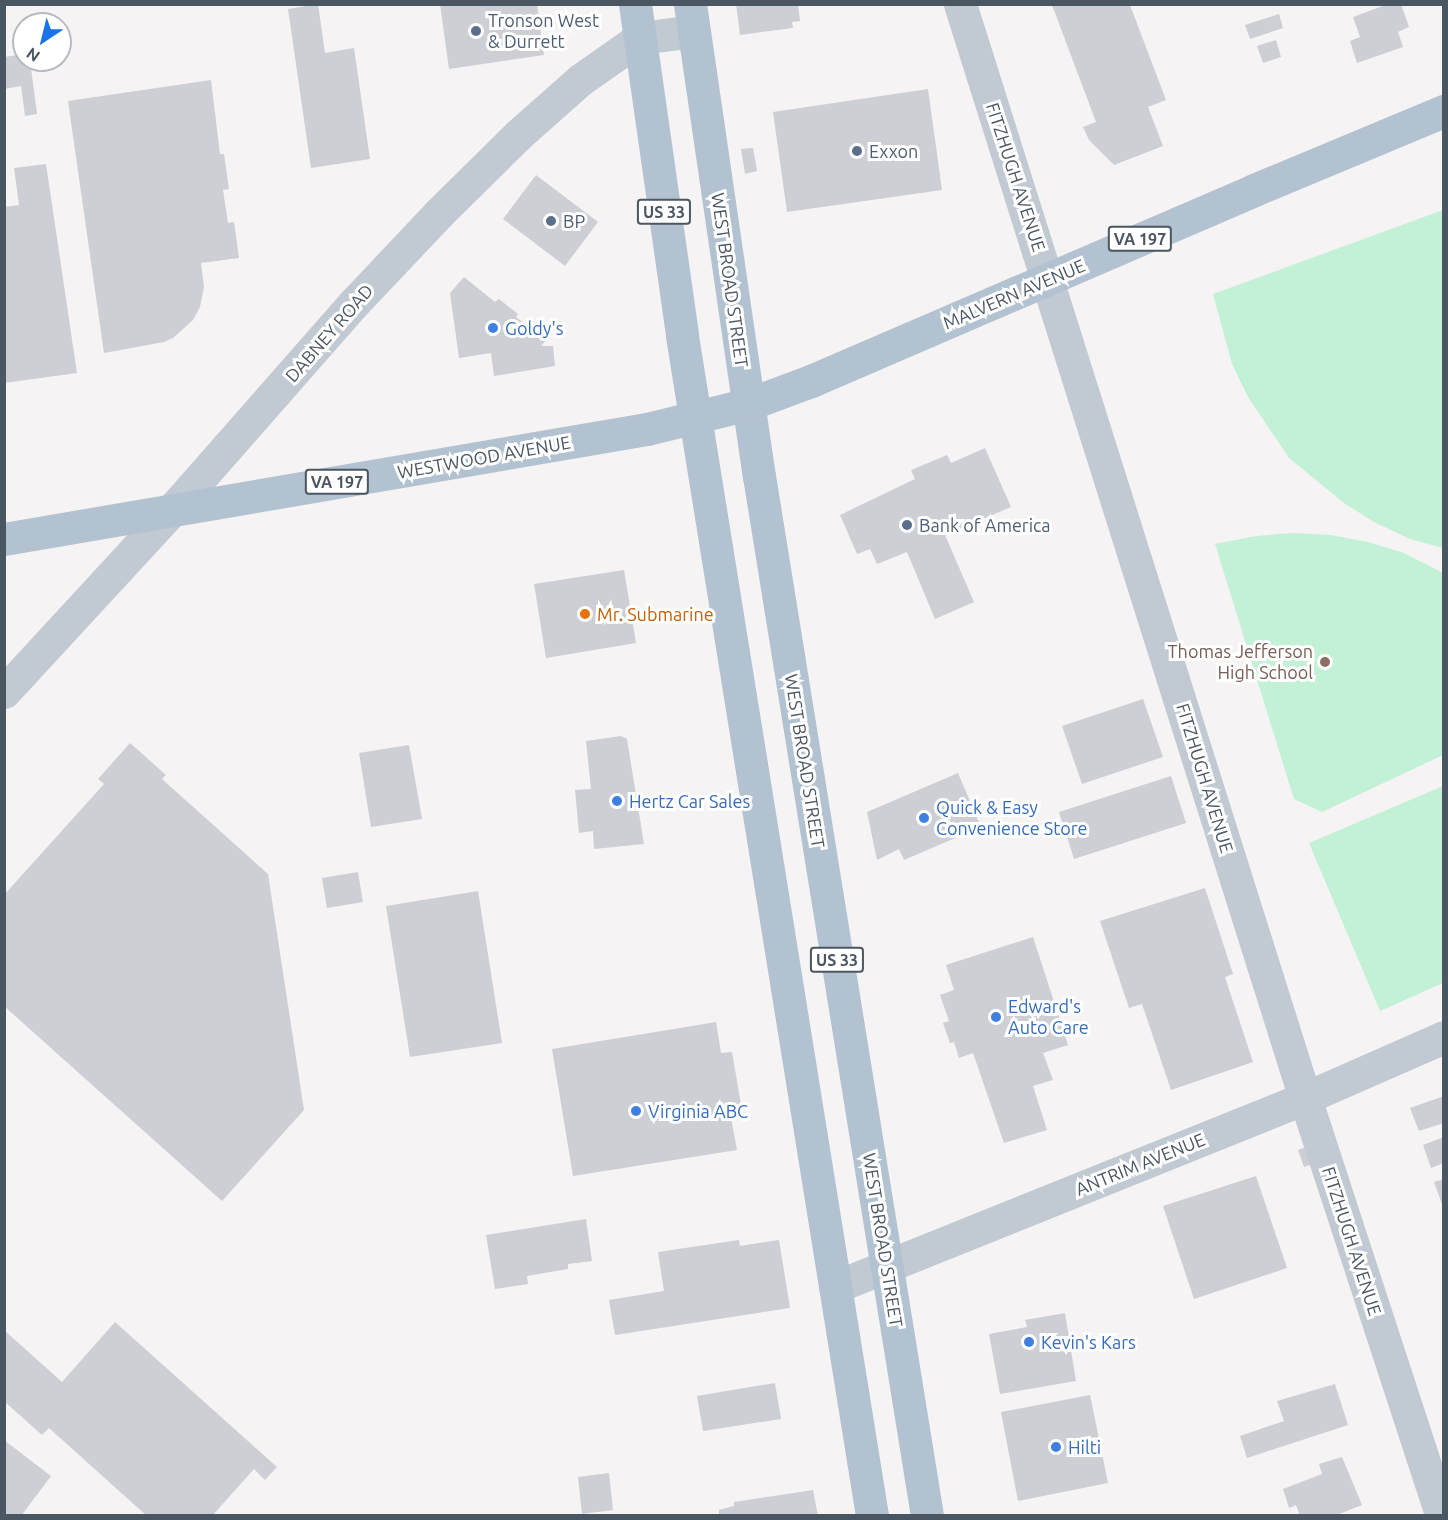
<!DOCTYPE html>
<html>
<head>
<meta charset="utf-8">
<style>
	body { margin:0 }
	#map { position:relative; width:1448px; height:1520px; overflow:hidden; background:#f5f3f3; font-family:Ubuntu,sans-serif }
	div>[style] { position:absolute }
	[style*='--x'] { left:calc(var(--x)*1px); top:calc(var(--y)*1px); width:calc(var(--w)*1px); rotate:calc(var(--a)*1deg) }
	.green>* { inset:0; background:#c3f1d5 }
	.building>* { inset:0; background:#cdcfd5 }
	.minor>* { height:33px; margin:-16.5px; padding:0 16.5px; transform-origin:16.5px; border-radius:16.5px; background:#c1cad2 }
	.major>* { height:33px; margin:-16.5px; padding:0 16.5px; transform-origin:16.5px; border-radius:16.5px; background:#b3c2d1 }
	.dots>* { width:16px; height:16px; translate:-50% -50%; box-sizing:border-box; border:3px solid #fff; border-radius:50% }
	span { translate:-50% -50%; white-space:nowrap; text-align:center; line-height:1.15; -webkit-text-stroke:6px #fff; paint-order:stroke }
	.shield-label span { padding:2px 4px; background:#fff; border:2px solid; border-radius:4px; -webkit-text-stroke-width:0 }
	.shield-label { font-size:16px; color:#4a5661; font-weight:700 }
	.service-label { font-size:18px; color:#4e5e75 }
	.left { translate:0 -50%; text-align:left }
	.street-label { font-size:18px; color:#4a5661 }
	.shop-label { font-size:18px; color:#366cbe }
	.food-label { font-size:18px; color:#c56008 }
	.education-label { font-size:18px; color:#785e54 }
	.right { translate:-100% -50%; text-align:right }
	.frame { position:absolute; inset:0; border:6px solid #4a5661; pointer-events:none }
	.north { position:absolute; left:12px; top:12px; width:60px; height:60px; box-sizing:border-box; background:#fff; border:2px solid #b7bbc0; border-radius:50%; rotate:215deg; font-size:16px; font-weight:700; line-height:24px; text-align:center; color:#4a5661 }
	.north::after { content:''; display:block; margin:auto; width:21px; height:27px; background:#1a73e8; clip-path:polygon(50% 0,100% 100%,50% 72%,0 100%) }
</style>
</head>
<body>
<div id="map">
	<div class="green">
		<i style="clip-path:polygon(1443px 210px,1444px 210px,1443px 548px,1410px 539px,1374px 522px,1344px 503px,1289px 458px,1248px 397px,1232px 364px,1213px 294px)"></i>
		<i style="clip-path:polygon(1293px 533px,1331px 535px,1368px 542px,1404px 553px,1443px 573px,1443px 755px,1322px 812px,1294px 799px,1215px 544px,1256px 536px)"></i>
		<i style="clip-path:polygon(1443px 786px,1443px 983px,1380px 1011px,1309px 843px)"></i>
	</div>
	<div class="building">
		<i style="clip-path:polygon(318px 4px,325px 53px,354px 48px,370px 159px,311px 168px,288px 9px)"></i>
		<i style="clip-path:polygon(440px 4px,537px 4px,544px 55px,449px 69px)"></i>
		<i style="clip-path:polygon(736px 4px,798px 4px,800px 21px,792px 22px,793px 28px,740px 35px)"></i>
		<i style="clip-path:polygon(1388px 4px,1401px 4px,1409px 27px,1398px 32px,1403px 47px,1357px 63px,1350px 41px,1360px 37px,1353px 17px)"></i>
		<i style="clip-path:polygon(1052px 5px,1130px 5px,1166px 100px,1148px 107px,1163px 146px,1114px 165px,1089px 140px,1083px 127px,1096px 122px)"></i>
		<i style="clip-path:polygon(1279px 14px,1283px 28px,1250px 39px,1245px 25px)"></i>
		<i style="clip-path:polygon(1276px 40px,1281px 57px,1263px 63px,1257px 46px)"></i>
		<i style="clip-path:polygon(24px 54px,24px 60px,30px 60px,37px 114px,25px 116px,21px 86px,4px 89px,4px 57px)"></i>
		<i style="clip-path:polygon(211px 80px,220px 154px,224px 154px,229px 189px,223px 190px,228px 223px,234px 222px,239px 258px,201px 263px,204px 287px,200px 307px,193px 320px,173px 338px,164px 342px,104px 353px,68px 101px)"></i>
		<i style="clip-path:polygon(928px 89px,942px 190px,787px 212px,773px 112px)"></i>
		<i style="clip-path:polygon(753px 148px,757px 171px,745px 174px,741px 149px)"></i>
		<i style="clip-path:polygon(46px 164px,77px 373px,4px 383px,4px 207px,19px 205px,14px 168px)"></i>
		<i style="clip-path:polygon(536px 175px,598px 222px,565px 266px,503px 219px)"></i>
		<i style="clip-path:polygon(464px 277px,495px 302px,499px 299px,518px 314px,516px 317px,546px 340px,541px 346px,553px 346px,555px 366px,494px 376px,491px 353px,459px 358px,450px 293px)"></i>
		<i style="clip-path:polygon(985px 448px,1011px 507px,945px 535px,974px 602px,935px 619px,907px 552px,877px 564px,870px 549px,857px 554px,840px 515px,915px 479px,911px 470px,947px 455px,951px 463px)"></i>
		<i style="clip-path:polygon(624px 570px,636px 643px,546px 658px,534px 584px)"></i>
		<i style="clip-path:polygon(1143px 699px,1163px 757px,1082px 784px,1062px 726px)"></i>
		<i style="clip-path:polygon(621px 736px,627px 739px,644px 844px,594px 849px,593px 831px,579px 833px,575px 790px,591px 789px,586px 741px)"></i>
		<i style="clip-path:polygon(130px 743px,166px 775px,162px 779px,268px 874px,304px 1110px,222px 1201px,4px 1006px,4px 895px,104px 784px,98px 779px)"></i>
		<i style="clip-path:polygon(409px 745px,422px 819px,371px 827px,359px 753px)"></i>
		<i style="clip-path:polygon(958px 773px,981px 827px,904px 860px,899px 849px,877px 860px,867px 812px)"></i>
		<i style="clip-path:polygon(1171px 776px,1186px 823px,1074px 859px,1059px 812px)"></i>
		<i style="clip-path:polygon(358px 872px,363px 902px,327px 908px,322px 878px)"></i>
		<i style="clip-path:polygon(1205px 888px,1233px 974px,1225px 977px,1253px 1062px,1171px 1090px,1142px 1004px,1129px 1008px,1100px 921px)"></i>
		<i style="clip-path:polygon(478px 891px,502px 1043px,410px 1057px,386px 906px)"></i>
		<i style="clip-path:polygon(1033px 937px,1068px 1045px,1043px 1053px,1053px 1080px,1033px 1086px,1047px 1130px,1004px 1143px,973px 1053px,959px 1058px,954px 1042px,950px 1043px,943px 1023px,949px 1021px,940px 995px,954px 990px,946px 965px)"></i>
		<i style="clip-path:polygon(716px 1022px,721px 1053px,732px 1052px,743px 1116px,731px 1118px,737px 1150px,573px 1176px,552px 1049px)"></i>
		<i style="clip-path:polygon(1444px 1096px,1444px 1123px,1419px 1131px,1410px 1108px)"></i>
		<i style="clip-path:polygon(1444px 1137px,1444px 1163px,1431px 1168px,1423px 1145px)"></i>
		<i style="clip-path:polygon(1310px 1145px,1316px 1163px,1304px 1167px,1298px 1150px)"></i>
		<i style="clip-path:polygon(1256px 1176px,1287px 1268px,1194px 1299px,1163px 1206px)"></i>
		<i style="clip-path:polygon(1444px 1179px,1444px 1207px,1443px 1207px,1434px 1182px)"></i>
		<i style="clip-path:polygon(586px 1219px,592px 1261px,568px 1264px,568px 1269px,527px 1276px,528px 1284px,495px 1289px,486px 1235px)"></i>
		<i style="clip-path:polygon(739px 1240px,740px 1246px,779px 1240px,790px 1308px,615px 1335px,609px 1300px,664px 1291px,658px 1252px)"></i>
		<i style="clip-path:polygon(1065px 1313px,1076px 1381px,1000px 1394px,989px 1334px,1027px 1327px,1025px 1320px)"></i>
		<i style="clip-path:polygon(115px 1322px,277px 1467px,265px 1480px,254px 1469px,212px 1516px,147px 1516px,49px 1428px,42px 1435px,4px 1401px,4px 1330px,62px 1382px)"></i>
		<i style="clip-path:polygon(775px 1383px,781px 1419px,703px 1431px,697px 1396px)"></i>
		<i style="clip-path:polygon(1335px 1384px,1348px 1425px,1247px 1458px,1240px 1436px,1284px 1421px,1277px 1401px)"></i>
		<i style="clip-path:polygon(1090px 1395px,1108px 1483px,1018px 1501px,1001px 1412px)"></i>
		<i style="clip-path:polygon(4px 1440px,51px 1476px,21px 1516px,4px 1516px)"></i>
		<i style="clip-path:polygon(1342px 1457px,1362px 1505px,1334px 1516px,1300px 1516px,1296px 1505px,1289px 1508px,1283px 1489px,1322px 1474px,1319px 1464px)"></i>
		<i style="clip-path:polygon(609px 1473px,613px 1510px,582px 1514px,578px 1477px)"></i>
		<i style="clip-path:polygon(813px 1490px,818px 1516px,719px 1516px,719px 1510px,734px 1506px,734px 1502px)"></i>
	</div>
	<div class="minor">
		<i style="--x:960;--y:4;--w:1147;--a:72.5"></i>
		<i style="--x:1305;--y:1098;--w:440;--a:71.9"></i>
		<i style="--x:4;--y:692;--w:248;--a:-47.3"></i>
		<i style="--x:172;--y:510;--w:276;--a:-48.7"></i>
		<i style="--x:354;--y:303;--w:124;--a:-46.6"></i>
		<i style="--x:439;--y:213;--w:110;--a:-44.6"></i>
		<i style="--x:517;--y:136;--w:84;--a:-41.6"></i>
		<i style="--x:580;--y:80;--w:73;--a:-35"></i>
		<i style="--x:640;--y:38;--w:54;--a:-7.4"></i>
		<i style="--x:835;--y:1287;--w:507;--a:-21.91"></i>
		<i style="--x:1305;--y:1098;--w:152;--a:-23.7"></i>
	</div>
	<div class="major">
		<i style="--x:635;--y:4;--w:335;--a:81.9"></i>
		<i style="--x:682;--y:336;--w:1195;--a:80.85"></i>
		<i style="--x:690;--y:4;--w:477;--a:81.7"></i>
		<i style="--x:759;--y:476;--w:1053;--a:80.82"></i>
		<i style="--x:4;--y:539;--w:652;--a:-9.71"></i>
		<i style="--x:647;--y:429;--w:105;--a:-13.8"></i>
		<i style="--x:749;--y:404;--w:66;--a:-20.4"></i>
		<i style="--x:811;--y:381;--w:482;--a:-23.3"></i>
		<i style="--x:1254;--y:190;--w:206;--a:-22.6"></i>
	</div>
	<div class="dots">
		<i style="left:476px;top:31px;background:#5c6f8a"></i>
		<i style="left:857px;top:151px;background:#5c6f8a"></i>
		<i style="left:551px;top:221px;background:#5c6f8a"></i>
		<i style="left:493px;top:328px;background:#3f7fe0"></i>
		<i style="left:907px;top:525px;background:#5c6f8a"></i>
		<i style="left:585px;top:614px;background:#e8710a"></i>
		<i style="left:1325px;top:662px;background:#8d6e63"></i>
		<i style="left:617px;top:801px;background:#3f7fe0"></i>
		<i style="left:924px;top:818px;background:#3f7fe0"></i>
		<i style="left:996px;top:1017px;background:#3f7fe0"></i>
		<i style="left:636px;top:1111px;background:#3f7fe0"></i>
		<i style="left:1029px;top:1342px;background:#3f7fe0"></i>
		<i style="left:1056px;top:1447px;background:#3f7fe0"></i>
	</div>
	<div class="shield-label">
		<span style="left:664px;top:212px">US 33</span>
		<span style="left:1140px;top:239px">VA 197</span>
		<span style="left:337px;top:482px">VA 197</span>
		<span style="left:837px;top:960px">US 33</span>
	</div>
	<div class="service-label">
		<span class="left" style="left:488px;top:31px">Tronson West<br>&amp; Durrett</span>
		<span class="left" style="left:869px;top:151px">Exxon</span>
		<span class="left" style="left:563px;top:221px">BP</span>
		<span class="left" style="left:919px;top:525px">Bank of America</span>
	</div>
	<div class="street-label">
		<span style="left:1016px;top:177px;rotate:72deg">FITZHUGH AVENUE</span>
		<span style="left:730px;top:280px;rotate:82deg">WEST BROAD STREET</span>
		<span style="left:1014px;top:294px;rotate:-23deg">MALVERN AVENUE</span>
		<span style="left:329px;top:333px;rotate:-49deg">DABNEY ROAD</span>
		<span style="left:484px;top:457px;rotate:-10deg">WESTWOOD AVENUE</span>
		<span style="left:805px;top:761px;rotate:81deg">WEST BROAD STREET</span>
		<span style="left:1205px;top:778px;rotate:73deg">FITZHUGH AVENUE</span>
		<span style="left:1140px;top:1164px;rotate:-22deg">ANTRIM AVENUE</span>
		<span style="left:883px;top:1240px;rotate:81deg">WEST BROAD STREET</span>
		<span style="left:1352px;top:1241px;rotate:72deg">FITZHUGH AVENUE</span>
	</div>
	<div class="shop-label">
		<span class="left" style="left:505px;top:328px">Goldy's</span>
		<span class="left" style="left:629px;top:801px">Hertz Car Sales</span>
		<span class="left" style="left:936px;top:818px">Quick &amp; Easy<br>Convenience Store</span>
		<span class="left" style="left:1008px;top:1017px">Edward's<br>Auto Care</span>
		<span class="left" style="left:648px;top:1111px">Virginia ABC</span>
		<span class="left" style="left:1041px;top:1342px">Kevin's Kars</span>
		<span class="left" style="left:1068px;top:1447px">Hilti</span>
	</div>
	<div class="food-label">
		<span class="left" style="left:597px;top:614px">Mr. Submarine</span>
	</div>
	<div class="education-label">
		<span class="right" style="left:1313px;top:662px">Thomas Jefferson<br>High School</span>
	</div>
	<div class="frame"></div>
	<div class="north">N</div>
</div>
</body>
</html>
